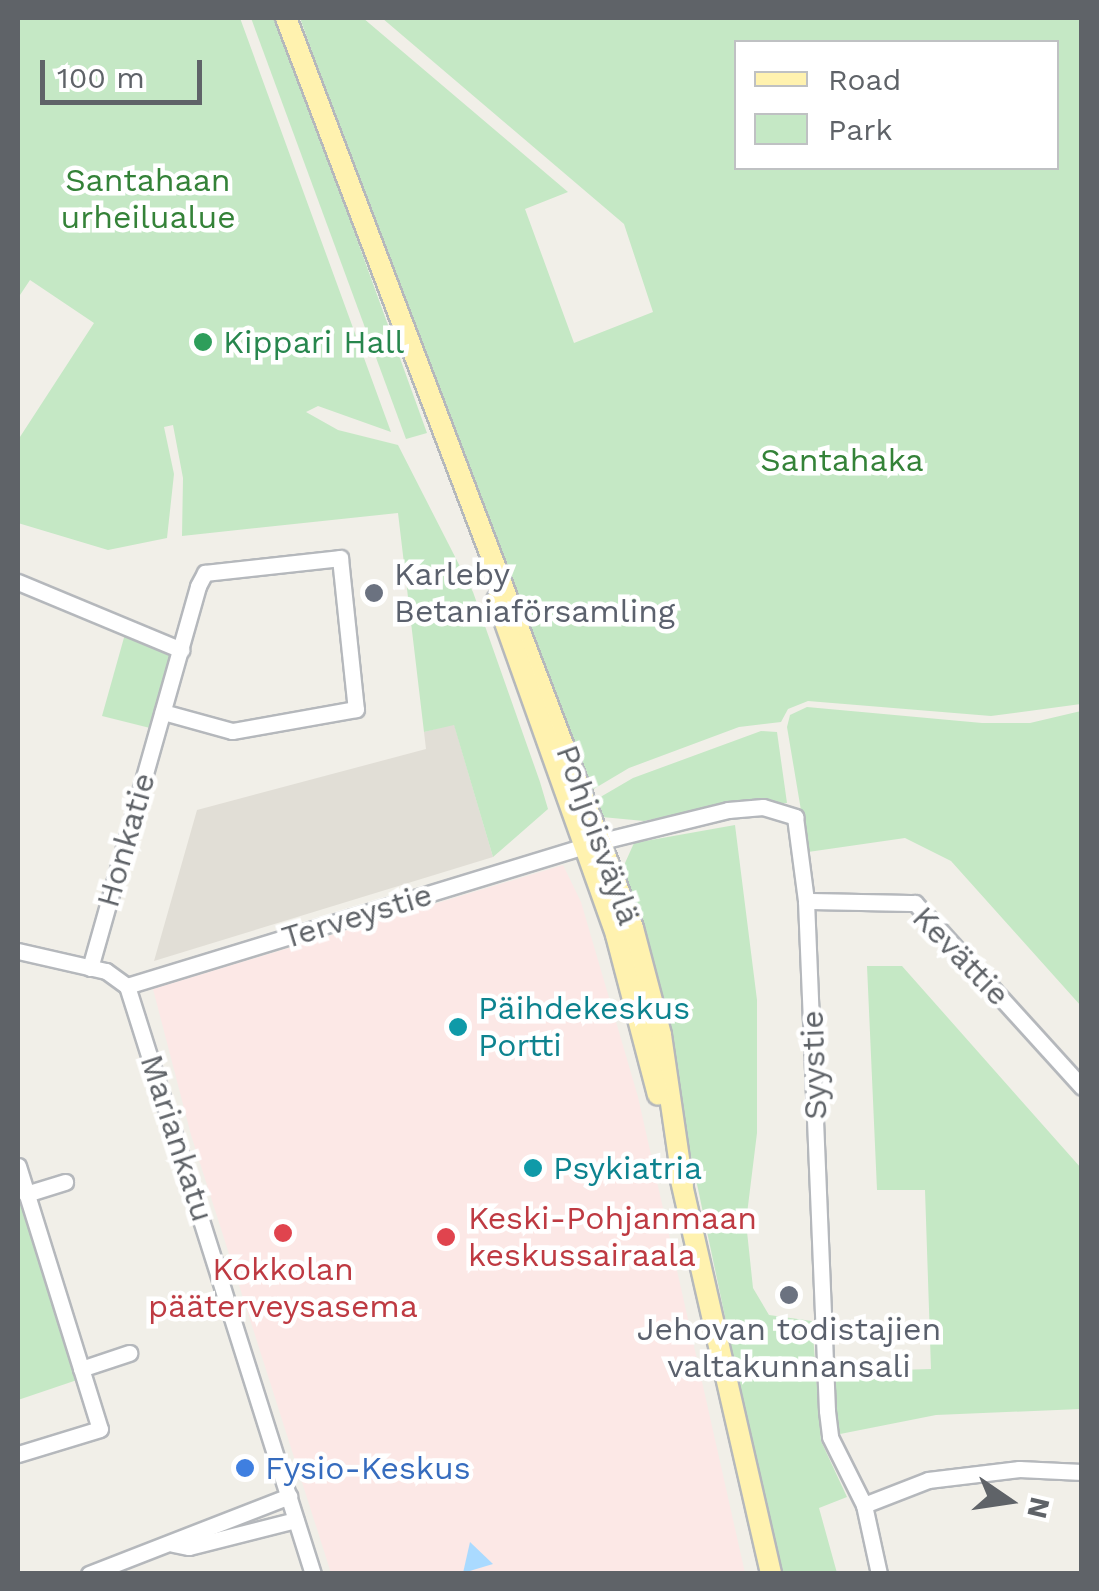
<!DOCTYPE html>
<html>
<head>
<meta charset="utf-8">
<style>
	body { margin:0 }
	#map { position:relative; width:1099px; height:1591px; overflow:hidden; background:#f1efe8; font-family:"Work Sans",sans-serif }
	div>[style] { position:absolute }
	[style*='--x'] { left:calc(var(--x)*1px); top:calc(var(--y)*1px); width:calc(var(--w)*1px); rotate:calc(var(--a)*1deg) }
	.education>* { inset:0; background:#e1ded6 }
	.medical>* { inset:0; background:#fce8e6 }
	.green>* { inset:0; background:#c5e8c5 }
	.water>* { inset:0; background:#aadaff }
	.roads { filter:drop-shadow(2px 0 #b5b8bc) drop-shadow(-2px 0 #b5b8bc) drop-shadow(0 2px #b5b8bc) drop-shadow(0 -2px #b5b8bc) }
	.minor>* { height:15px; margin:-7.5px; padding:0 7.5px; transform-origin:7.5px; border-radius:7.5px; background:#fff }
	.major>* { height:20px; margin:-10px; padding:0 10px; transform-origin:10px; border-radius:10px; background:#fff2af }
	.dots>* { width:28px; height:28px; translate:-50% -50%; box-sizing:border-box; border:5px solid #fff; border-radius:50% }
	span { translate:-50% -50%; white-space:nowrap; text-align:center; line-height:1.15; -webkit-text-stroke:9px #fff; paint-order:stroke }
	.park-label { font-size:32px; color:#348238 }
	.leisure-label { font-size:32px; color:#27864d }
	.left { translate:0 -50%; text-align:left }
	.worship-label { font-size:32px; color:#5b616d }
	.street-label { font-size:32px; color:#5f6368 }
	.culture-label { font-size:32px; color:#0d838f }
	.health-label { font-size:32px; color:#be3a42 }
	.shop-label { font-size:32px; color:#366cbe }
	.frame { position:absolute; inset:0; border:20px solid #5f6368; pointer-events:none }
	.legend { position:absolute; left:734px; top:40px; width:325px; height:130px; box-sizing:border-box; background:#fff; border:2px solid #bfc1c3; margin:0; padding:12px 18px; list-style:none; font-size:30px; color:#5f6368 }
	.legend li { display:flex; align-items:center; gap:20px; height:50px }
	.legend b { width:50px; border:2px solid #bfc1c3 }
	.north { position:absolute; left:959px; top:1451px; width:100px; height:100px; -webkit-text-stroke:8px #fff; paint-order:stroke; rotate:103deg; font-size:28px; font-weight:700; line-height:40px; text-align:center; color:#5f6368 }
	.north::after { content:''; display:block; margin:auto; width:35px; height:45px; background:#5f6368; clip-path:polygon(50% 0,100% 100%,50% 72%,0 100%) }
	.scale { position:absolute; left:40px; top:60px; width:162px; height:45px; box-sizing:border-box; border:5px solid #5f6368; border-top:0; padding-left:12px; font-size:30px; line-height:35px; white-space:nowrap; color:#5f6368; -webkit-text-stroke:8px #fff; paint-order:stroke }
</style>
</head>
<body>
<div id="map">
	<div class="education">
		<i style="clip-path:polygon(454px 724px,493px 857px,154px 961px,197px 810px,426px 749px,424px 732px)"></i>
	</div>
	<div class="medical">
		<i style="clip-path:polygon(563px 865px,581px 902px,638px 1097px,745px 1573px,331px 1573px,191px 1135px,153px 989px)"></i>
	</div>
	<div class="green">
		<i style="clip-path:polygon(18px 18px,240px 18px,391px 432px,318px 406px,306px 412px,338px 430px,398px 445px,473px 592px,540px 782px,548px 809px,493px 857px,454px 725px,424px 732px,398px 513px,182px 536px,183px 478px,173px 425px,164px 427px,174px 474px,167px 538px,108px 550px,18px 523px,18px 440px,94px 323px,30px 280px,18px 298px)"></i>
		<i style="clip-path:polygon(251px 18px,277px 18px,427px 433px,406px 439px)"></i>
		<i style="clip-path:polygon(evenodd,300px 18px,363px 18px,568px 192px,525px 209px,574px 343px,653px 312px,624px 224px,382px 18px,1081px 18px,1081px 704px,991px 716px,808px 701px,788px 709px,781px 722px,739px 727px,629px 768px,592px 790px,443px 421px,300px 18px,736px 42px,1056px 42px,1056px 168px,736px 168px,736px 42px)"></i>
		<i style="clip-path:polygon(125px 634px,172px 653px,150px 728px,102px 716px)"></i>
		<i style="clip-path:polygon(807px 707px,982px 723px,1030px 723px,1081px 711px,1081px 1006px,951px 861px,905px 838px,808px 852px,787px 727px,790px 715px)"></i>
		<i style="clip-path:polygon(761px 731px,777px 732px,787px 803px,726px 804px,644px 821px,602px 817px,597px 799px,633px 778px)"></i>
		<i style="clip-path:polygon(735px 825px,757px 1000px,757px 1133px,746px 1222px,753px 1288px,769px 1315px,812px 1321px,821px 1441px,847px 1497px,819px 1508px,837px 1573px,779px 1573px,682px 1113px,621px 872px,634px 843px)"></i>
		<i style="clip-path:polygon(867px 966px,902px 966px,1081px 1168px,1081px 1409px,936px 1415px,835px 1435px,832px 1372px,931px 1369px,925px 1190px,877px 1190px)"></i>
		<i style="clip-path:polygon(18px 1182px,80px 1379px,18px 1400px)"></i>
	</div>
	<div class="water">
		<i style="clip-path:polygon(470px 1542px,493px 1564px,463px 1573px)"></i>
	</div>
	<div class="roads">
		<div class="minor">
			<i style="--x:18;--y:582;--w:177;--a:22.6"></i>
			<i style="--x:602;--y:841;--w:130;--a:-13.8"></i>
			<i style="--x:728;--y:810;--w:35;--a:-5"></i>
			<i style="--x:763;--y:807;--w:34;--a:17"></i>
			<i style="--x:795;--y:817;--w:85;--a:82.5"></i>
			<i style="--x:806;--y:901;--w:510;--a:87.64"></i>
			<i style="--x:827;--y:1411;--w:26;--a:83"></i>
			<i style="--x:830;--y:1437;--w:76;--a:63.4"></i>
			<i style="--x:864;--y:1505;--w:71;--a:77.7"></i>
			<i style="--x:806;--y:901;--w:109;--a:1.1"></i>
			<i style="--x:915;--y:903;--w:248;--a:47.8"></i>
			<i style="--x:18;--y:951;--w:90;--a:12.8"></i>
			<i style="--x:106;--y:971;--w:26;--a:36"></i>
			<i style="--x:127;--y:986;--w:617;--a:72.45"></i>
			<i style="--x:90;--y:968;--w:397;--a:-74.2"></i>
			<i style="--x:198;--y:586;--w:15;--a:-62"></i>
			<i style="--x:205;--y:573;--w:136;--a:-6.3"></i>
			<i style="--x:340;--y:558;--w:152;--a:84"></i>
			<i style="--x:356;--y:709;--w:126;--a:169.9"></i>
			<i style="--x:232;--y:731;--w:72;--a:-164.6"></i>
			<i style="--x:127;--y:986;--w:481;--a:-17"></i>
			<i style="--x:18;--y:1166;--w:275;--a:72.7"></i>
			<i style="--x:100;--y:1429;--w:86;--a:163"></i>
			<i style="--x:26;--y:1194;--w:41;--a:-17.1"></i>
			<i style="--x:81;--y:1369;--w:51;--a:-18.4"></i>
			<i style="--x:864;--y:1505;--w:69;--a:-21.3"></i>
			<i style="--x:928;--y:1480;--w:92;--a:-6.9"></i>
			<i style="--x:1019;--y:1469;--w:63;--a:2.7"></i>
			<i style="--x:173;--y:1544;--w:16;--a:11"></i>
			<i style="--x:189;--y:1547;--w:110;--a:-14.2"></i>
			<i style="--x:89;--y:1574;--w:215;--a:-21.3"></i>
		</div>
		<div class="major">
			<i style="--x:286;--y:18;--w:974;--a:69.13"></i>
			<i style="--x:633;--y:928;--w:111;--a:75.3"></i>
			<i style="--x:661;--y:1035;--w:152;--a:81.7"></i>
			<i style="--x:497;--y:600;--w:356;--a:70.4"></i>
			<i style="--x:616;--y:935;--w:165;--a:75.3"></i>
			<i style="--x:680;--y:1176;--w:408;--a:77.1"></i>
		</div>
	</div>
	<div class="dots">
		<i style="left:203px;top:342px;background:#2e9e5b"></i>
		<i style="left:374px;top:593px;background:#6b7280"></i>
		<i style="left:458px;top:1027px;background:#0f9aa8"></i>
		<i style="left:533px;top:1168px;background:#0f9aa8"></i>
		<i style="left:283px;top:1233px;background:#e0444e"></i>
		<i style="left:446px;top:1237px;background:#e0444e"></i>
		<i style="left:789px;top:1295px;background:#6b7280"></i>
		<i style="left:245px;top:1468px;background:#3f7fe0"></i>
	</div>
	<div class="park-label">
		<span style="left:148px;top:199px">Santahaan<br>urheilualue</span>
		<span style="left:842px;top:460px">Santahaka</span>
	</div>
	<div class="leisure-label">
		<span class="left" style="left:223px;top:342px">Kippari Hall</span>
	</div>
	<div class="worship-label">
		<span class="left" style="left:394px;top:593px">Karleby<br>Betaniaförsamling</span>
		<span style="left:789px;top:1348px">Jehovan todistajien<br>valtakunnansali</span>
	</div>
	<div class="street-label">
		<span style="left:598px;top:835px;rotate:70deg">Pohjoisväylä</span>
		<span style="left:126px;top:840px;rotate:-74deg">Honkatie</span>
		<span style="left:357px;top:916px;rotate:-17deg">Terveystie</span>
		<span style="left:961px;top:956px;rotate:46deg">Kevättie</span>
		<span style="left:814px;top:1065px;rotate:-92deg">Syystie</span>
		<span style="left:177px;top:1138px;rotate:72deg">Mariankatu</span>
	</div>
	<div class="culture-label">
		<span class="left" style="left:478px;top:1027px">Päihdekeskus<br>Portti</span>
		<span class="left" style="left:553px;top:1168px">Psykiatria</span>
	</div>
	<div class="health-label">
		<span class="left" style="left:468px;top:1237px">Keski-Pohjanmaan<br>keskussairaala</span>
		<span style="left:283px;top:1288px">Kokkolan<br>pääterveysasema</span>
	</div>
	<div class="shop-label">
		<span class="left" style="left:265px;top:1468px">Fysio-Keskus</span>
	</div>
	<div class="frame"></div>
	<ul class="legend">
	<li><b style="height:12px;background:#fff2af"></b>Road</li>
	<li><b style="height:28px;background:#c5e8c5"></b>Park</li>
	</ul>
	<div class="north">N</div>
	<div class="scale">100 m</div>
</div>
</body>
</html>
